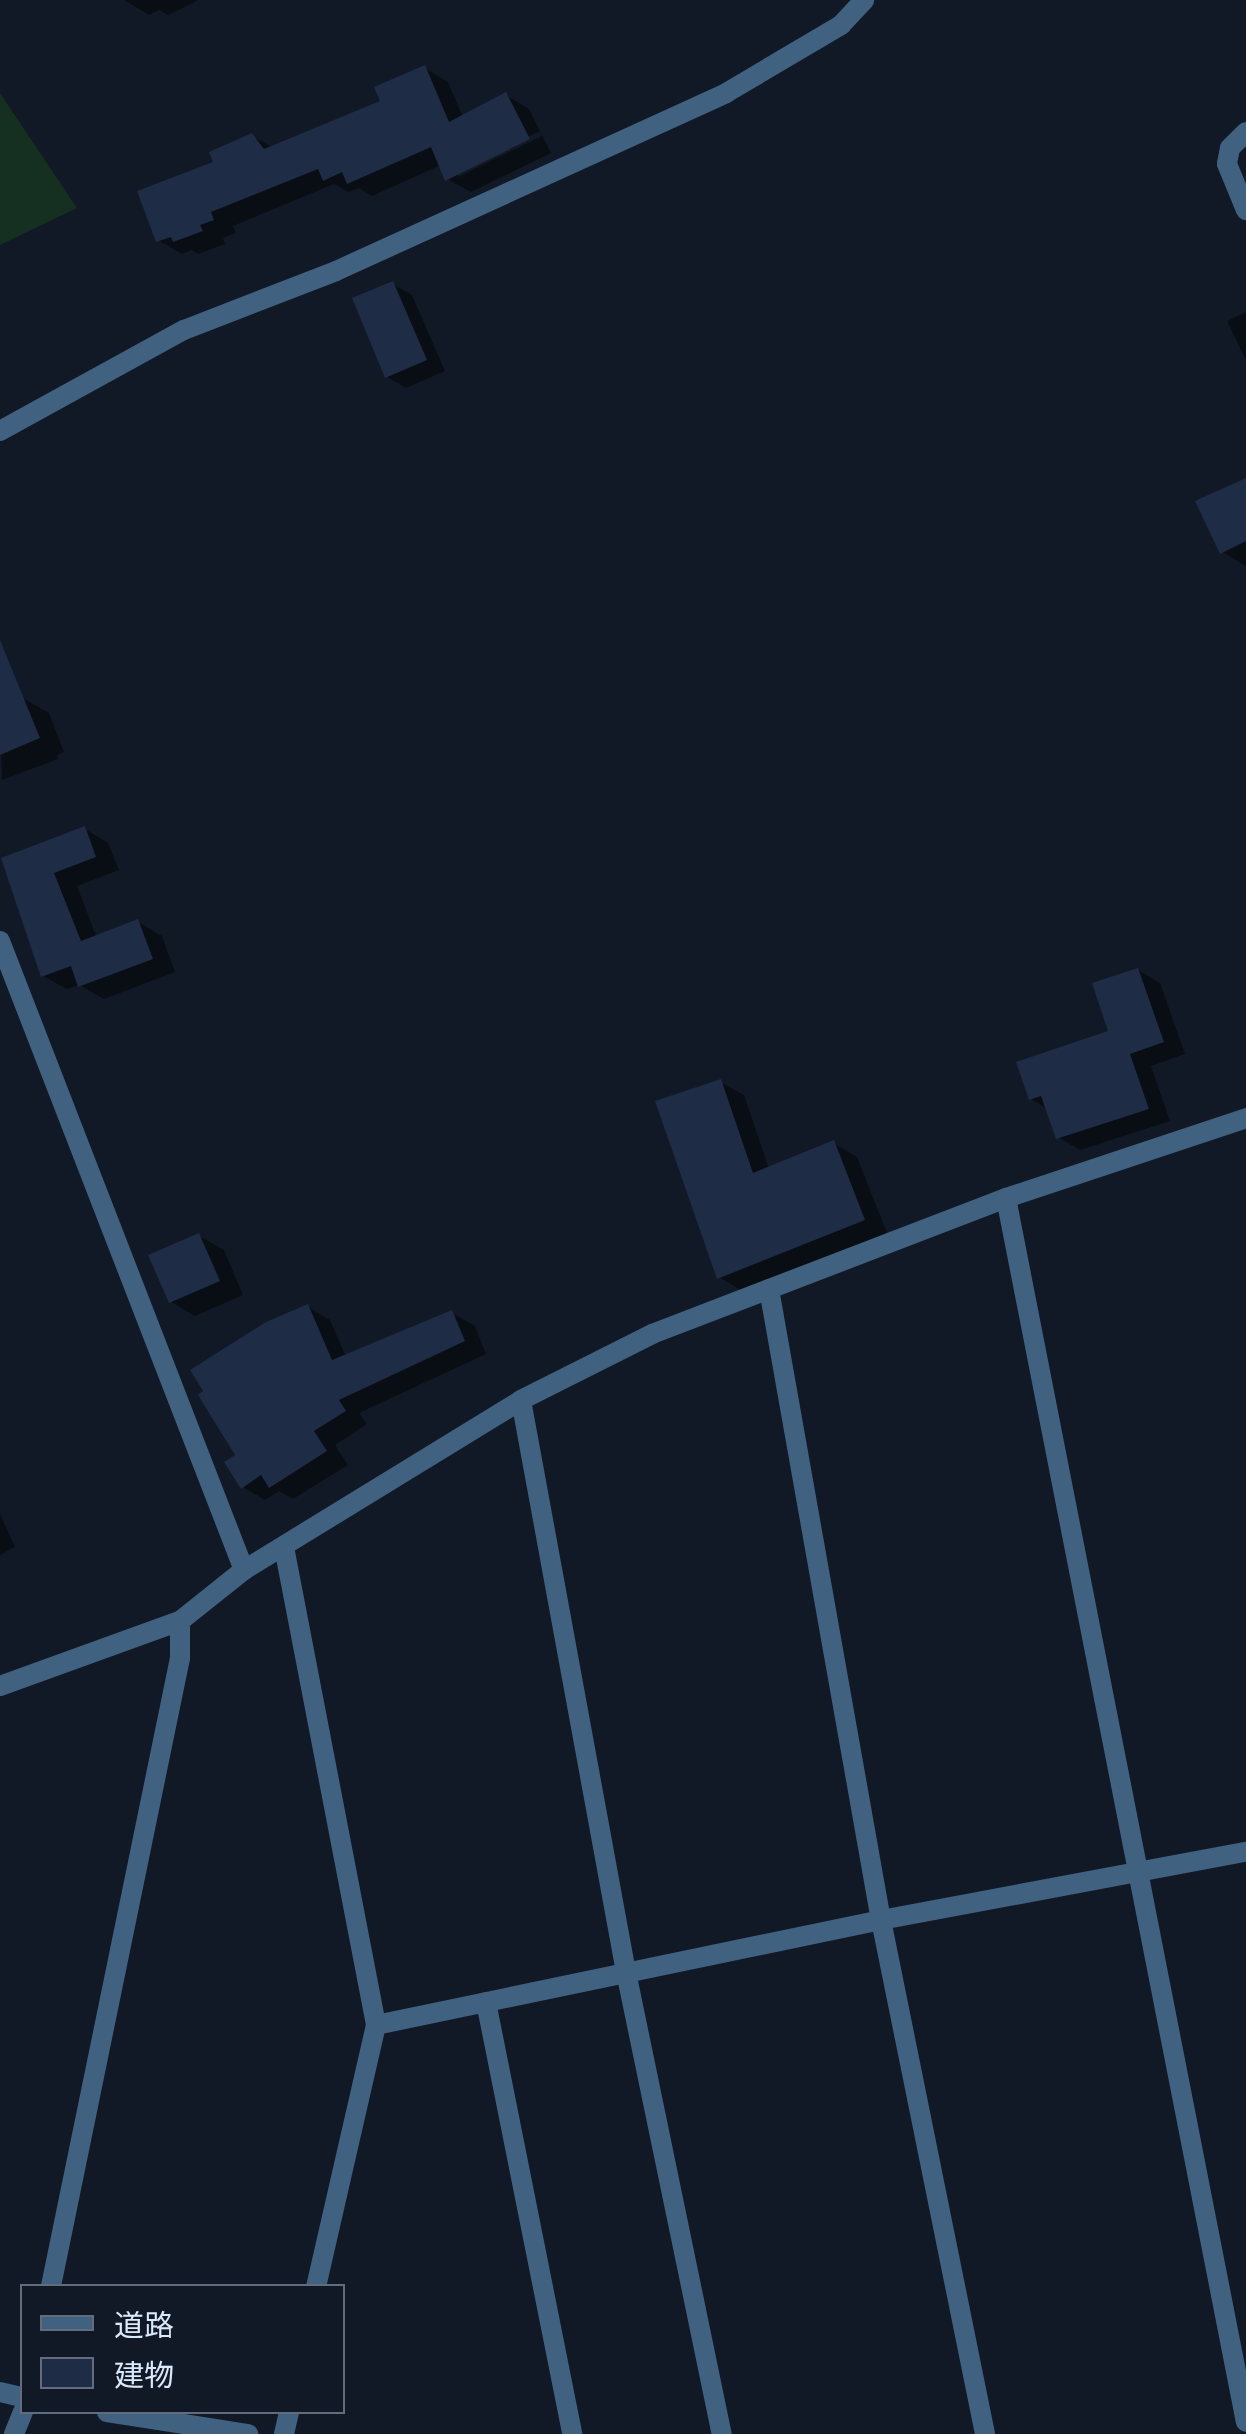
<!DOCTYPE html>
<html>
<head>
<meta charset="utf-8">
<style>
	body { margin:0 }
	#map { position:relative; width:1246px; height:2434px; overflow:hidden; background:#121926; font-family:Raleway,"Noto Sans JP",sans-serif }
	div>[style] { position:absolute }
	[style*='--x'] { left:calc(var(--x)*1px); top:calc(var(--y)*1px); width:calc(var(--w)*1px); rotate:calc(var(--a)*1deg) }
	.green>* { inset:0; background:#152f20 }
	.shadow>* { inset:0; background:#0007 }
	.building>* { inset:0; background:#1f2c45 }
	.lane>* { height:20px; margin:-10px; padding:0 10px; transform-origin:10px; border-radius:10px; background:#416180 }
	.street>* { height:20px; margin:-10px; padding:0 10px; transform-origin:10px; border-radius:10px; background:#416180 }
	span { translate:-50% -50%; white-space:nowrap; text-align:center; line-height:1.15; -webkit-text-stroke:8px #121926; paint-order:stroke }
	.legend { position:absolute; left:20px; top:2284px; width:325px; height:130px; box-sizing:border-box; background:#121926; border:2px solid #626c7c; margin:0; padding:12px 18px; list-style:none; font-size:30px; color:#dae8fc }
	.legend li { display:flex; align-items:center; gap:20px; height:50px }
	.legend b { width:50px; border:2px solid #626c7c }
</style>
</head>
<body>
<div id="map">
	<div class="green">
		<i style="clip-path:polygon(0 93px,77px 208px,0 245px)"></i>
	</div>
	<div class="shadow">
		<i style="clip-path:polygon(124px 0,196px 0,197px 1px,168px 15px,159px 10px,149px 15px)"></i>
		<i style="clip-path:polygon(evenodd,425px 68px,448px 82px,463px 117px,506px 95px,529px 109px,551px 153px,471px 192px,447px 179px,441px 165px,372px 196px,359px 188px,348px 192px,334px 184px,233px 226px,236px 233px,223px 238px,225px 244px,198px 254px,192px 250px,182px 254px,158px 240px,216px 163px,252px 136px,274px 148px,383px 102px,425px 68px,540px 131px,542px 136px,458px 177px,458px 171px,540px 131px)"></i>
		<i style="clip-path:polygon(393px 284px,412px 295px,445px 371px,406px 388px,387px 377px)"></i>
		<i style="clip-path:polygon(1246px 312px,1246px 360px,1227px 321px)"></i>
		<i style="clip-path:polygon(1246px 480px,1246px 566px,1222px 552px)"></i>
		<i style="clip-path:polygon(24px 699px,49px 713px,64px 752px,57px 755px,58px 759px,2px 780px,0 708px)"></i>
		<i style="clip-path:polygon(85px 829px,108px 843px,119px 870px,77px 886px,97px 938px,138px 922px,162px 936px,175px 972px,104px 999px,79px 985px,67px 989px,43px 976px,4px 859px)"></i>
		<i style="clip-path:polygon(1138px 970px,1160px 983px,1185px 1054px,1151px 1066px,1170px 1121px,1080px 1150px,1058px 1137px,1046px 1108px,1031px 1099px,1111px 1032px)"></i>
		<i style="clip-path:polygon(720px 1082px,744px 1095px,769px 1169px,833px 1143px,857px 1157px,887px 1233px,742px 1291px,719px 1277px)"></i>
		<i style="clip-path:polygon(199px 1236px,224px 1250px,243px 1295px,195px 1316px,171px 1302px)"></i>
		<i style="clip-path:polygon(308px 1307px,330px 1320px,346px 1357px,452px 1313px,475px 1326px,486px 1354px,359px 1413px,367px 1424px,335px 1445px,348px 1465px,293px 1499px,279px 1491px,265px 1500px,243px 1487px,239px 1455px)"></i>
		<i style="clip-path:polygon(0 1514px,15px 1547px,0 1555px)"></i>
	</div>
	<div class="building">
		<i style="clip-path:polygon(425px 65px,449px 122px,506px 92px,530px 139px,445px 181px,431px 147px,347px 184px,342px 172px,323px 181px,318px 169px,211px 212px,214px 220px,200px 225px,203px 231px,173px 242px,171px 237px,156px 242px,137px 191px,213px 162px,209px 152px,252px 133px,264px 149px,380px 101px,374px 87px)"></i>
		<i style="clip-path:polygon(393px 281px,427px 360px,385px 378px,352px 298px)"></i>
		<i style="clip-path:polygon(1246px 478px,1246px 541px,1220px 554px,1195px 501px)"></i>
		<i style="clip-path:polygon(0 640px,40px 738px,0 755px)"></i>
		<i style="clip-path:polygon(85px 826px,96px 857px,54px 873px,81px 941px,138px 919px,153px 959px,78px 987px,71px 966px,41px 977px,1px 858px)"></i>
		<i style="clip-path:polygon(1138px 968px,1164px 1042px,1130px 1054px,1149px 1109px,1056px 1139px,1041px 1096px,1029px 1100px,1016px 1062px,1108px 1031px,1092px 983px)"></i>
		<i style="clip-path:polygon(721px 1079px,753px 1173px,834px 1140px,865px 1220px,717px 1279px,655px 1101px)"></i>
		<i style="clip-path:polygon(199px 1233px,220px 1281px,169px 1303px,148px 1255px)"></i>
		<i style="clip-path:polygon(308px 1304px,332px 1360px,452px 1310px,465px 1341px,339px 1400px,346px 1411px,314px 1431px,327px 1451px,269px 1488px,261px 1475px,241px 1489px,224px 1462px,235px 1455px,198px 1395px,203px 1391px,190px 1370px,266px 1322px)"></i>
	</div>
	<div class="lane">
		<i style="--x:1246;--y:132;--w:23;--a:135"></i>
		<i style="--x:1230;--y:148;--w:16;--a:101"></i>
		<i style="--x:1227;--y:164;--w:50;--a:67.6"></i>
	</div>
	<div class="street">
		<i style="--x:0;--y:431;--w:210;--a:-28.8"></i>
		<i style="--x:184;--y:330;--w:163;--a:-21.2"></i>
		<i style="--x:336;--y:271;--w:429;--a:-24.5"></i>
		<i style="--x:726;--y:93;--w:134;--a:-30.6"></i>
		<i style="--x:841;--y:25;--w:34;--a:-47"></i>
		<i style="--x:0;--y:941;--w:675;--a:68.8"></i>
		<i style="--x:1006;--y:1198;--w:1247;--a:78.91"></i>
		<i style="--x:769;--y:1289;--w:641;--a:79.94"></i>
		<i style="--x:881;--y:1920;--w:524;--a:78.56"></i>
		<i style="--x:521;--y:1400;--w:582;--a:79.6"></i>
		<i style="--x:626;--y:1972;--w:472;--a:78.3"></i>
		<i style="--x:284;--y:1547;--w:487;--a:79.1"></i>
		<i style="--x:376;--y:2025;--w:268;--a:102.9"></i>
		<i style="--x:0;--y:1686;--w:191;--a:-19.9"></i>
		<i style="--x:180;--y:1621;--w:82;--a:-38.6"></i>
		<i style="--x:244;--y:1570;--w:325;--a:-31.5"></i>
		<i style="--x:521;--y:1400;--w:147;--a:-26.7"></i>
		<i style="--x:652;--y:1334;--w:379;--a:-21"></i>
		<i style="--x:1006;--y:1198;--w:253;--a:-18.4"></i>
		<i style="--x:486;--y:2002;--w:440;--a:78.7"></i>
		<i style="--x:376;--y:2025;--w:516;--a:-11.75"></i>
		<i style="--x:881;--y:1920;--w:371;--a:-10.6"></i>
		<i style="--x:51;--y:2286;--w:641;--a:-78.39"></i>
		<i style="--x:180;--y:1658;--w:37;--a:-90"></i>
		<i style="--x:0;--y:2392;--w:23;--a:13"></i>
		<i style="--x:107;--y:2412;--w:143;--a:8.9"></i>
		<i style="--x:14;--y:2434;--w:24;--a:-68"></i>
		<i style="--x:284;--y:2434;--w:23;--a:-77"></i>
	</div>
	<ul class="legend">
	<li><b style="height:12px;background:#416180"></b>道路</li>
	<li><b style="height:28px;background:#1f2c45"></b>建物</li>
	</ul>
</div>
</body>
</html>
